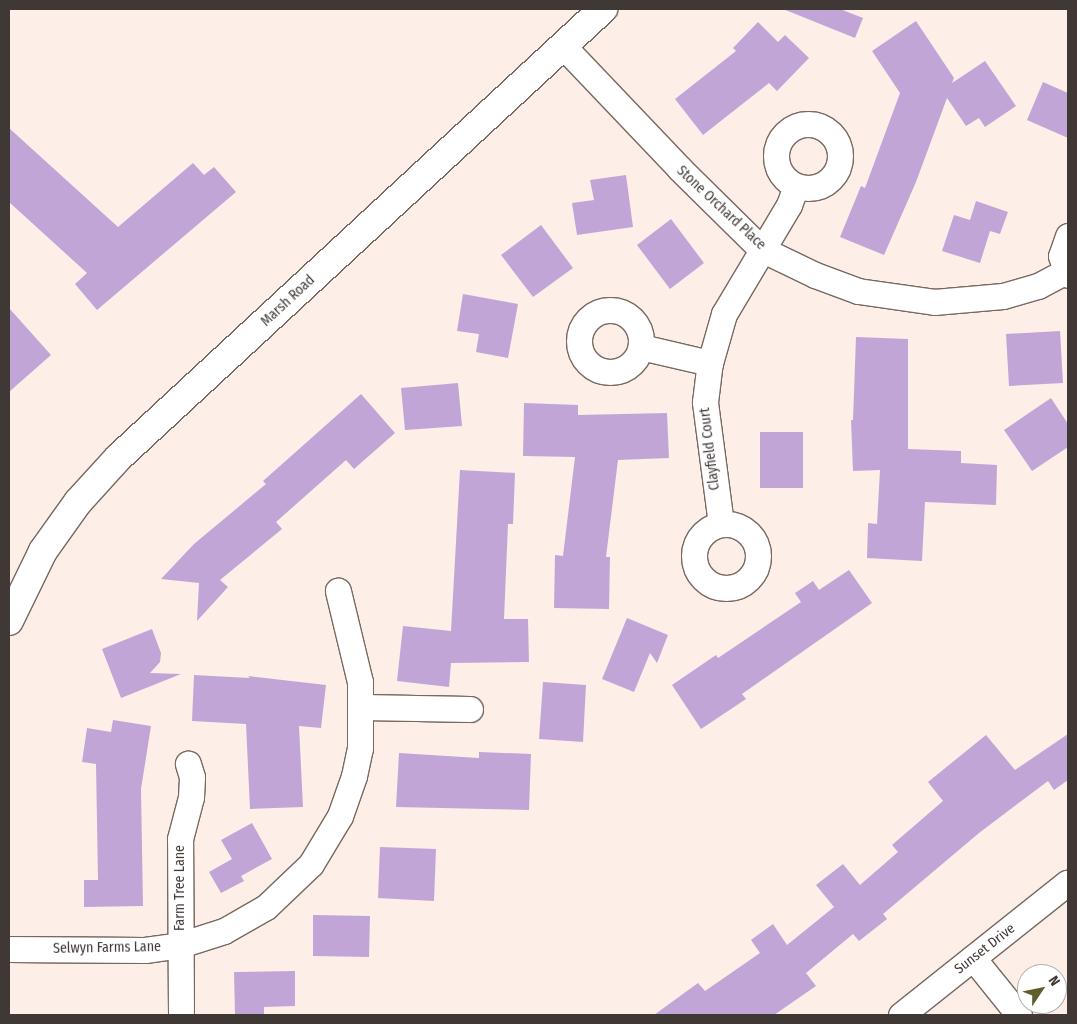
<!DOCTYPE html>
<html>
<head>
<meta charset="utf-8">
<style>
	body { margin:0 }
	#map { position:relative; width:1077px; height:1024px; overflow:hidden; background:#fdeee8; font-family:"Fira Sans Condensed",sans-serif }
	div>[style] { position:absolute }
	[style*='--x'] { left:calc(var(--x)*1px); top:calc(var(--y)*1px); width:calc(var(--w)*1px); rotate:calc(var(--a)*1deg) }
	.building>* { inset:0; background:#c2a5d7 }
	.roads { filter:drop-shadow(1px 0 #776861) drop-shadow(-1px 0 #776861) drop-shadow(0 1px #776861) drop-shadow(0 -1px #776861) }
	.minor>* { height:25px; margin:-12.5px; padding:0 12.5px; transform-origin:12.5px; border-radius:12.5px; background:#fff }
	.minor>.ring { margin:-12.5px; padding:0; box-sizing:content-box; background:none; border:25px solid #fff; border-radius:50% }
	.tertiary>* { height:28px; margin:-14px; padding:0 14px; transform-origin:14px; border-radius:14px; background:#fff }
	span { translate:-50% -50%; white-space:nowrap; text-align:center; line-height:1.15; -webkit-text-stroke:4.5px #fff; paint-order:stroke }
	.street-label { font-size:14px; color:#3f3835 }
	.frame { position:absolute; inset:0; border:10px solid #3f3835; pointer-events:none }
	.north { position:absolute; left:1017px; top:964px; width:50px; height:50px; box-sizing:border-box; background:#fff; border:1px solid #b2afae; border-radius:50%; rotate:56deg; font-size:14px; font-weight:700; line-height:20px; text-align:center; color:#3f3835 }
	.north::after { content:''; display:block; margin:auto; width:18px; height:22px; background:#605e2b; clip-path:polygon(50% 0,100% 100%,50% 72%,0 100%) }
</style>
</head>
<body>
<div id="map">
	<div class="building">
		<i style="clip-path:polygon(783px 9px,840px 9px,863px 18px,855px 38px)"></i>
		<i style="clip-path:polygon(916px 21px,954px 78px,952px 83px,985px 61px,1016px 106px,985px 127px,979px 118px,966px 126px,947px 98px,916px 182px,884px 255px,840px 237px,861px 186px,865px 188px,900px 93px,872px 51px)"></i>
		<i style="clip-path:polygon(758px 22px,778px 42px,785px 35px,809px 58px,777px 91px,769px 83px,703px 135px,675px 99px,736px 51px,733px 48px)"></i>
		<i style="clip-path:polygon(1043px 82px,1068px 93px,1068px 138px,1027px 120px)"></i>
		<i style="clip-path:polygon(9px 128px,118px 227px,193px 163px,204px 175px,214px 167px,236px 192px,97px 310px,75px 284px,87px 273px,9px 202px)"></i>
		<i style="clip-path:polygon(626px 175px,633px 227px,577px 235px,572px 203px,594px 200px,590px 180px)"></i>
		<i style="clip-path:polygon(976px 201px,1008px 212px,1000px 234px,990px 231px,980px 263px,942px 251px,954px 215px,970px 220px)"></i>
		<i style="clip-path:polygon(671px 219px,704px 263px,670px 289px,637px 245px)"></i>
		<i style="clip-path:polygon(541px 225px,573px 268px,533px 297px,501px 255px)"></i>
		<i style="clip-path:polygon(463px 294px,518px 304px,508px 358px,476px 352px,479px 334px,457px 331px)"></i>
		<i style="clip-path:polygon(9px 308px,51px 355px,9px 392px)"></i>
		<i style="clip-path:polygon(1060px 331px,1063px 383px,1009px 386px,1006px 334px)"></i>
		<i style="clip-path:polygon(856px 337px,908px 339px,908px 449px,961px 451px,961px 463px,997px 465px,996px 505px,925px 502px,922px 561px,867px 558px,868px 523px,877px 524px,880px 470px,853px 471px,851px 420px,853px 420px)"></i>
		<i style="clip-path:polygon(458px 383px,462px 426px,405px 430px,401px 388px)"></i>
		<i style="clip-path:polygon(361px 394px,395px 433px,354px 469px,346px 460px,276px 522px,282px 529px,220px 580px,228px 587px,197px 621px,199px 583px,161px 579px,194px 544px,266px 484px,263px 481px)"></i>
		<i style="clip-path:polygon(1051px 398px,1068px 424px,1068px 447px,1032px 471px,1004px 430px)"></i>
		<i style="clip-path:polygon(524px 403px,578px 405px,578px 415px,667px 413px,669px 458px,618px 460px,606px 557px,610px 557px,609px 609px,554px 608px,555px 555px,563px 556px,575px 457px,523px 456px)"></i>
		<i style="clip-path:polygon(760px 432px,803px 432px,803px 488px,760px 488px)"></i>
		<i style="clip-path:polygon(460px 470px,515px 473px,513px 524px,508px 524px,504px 619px,528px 619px,529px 662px,451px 663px,449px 687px,397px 681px,403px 626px,451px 631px)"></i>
		<i style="clip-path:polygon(849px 570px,872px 603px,742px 694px,746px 699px,701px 729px,672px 685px,716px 655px,718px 658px,801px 602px,795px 593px,813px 581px,819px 590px)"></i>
		<i style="clip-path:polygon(627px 618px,668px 635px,657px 663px,650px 653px,634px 692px,602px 679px)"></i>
		<i style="clip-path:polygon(152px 629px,161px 653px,160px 662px,150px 673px,181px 674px,121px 698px,102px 649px)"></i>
		<i style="clip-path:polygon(194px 675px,250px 678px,248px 676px,326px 685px,321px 728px,299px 726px,303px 807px,250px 809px,246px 724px,192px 721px)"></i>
		<i style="clip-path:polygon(543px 682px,586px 685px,583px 742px,539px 739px)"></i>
		<i style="clip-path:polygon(113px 720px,151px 726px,141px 789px,143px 906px,84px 907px,84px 880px,98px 880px,96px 764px,82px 762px,87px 728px,111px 732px)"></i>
		<i style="clip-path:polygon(1068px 734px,1068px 780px,1054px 790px,1048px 781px,979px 833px,883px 914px,887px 919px,859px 941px,853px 934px,806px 973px,816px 986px,774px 1015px,654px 1015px,698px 983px,705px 991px,760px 953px,751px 940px,773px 924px,787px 945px,834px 907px,816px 885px,843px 864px,860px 885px,898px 852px,892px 845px,943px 801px,928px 782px,986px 735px,1015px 770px)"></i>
		<i style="clip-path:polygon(479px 752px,531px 754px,529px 810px,396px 807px,399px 753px,479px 758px)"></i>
		<i style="clip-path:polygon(252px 823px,272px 859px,241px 876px,244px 881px,221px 893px,209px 872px,232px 859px,221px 840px)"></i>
		<i style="clip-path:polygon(380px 847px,436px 849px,434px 901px,378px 898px)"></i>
		<i style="clip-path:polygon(313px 915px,370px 916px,369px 957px,313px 956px)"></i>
		<i style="clip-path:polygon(295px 971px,295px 1006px,264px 1007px,264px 1015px,235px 1015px,234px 972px)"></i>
	</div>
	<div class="roads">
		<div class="minor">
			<i style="--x:563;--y:46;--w:168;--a:46.4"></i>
			<i style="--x:679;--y:168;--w:115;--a:44.6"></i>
			<i style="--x:761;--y:249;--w:60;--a:25.7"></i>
			<i style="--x:815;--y:275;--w:46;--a:20.4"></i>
			<i style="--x:858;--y:291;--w:77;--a:8.2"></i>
			<i style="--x:934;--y:302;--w:69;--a:-5"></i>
			<i style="--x:1003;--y:296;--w:36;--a:-16"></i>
			<i style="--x:1038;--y:286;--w:32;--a:-28"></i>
			<i class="ring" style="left:776px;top:124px;width:39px;height:39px"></i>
			<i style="--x:1068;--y:236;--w:21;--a:109"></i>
			<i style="--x:1061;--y:256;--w:20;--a:70"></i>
			<i class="ring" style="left:579px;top:310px;width:37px;height:37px"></i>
			<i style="--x:641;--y:347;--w:71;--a:13.1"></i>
			<i class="ring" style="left:694px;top:524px;width:39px;height:39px"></i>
			<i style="--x:721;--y:524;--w:123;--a:-97.5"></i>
			<i style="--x:705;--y:402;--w:39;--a:-83"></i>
			<i style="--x:710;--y:363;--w:51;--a:-74.1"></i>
			<i style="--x:724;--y:314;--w:127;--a:-59.2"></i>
			<i style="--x:789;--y:205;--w:20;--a:-70"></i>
			<i style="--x:362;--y:707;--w:108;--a:1.1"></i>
			<i style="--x:9;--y:949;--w:136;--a:0.4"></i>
			<i style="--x:145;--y:950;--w:35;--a:-8"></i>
			<i style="--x:180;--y:945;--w:46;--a:-17.7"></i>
			<i style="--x:224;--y:931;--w:48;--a:-29.7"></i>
			<i style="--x:266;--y:907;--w:62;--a:-43.7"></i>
			<i style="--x:311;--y:864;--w:56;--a:-58.9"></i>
			<i style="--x:340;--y:816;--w:42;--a:-70.7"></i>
			<i style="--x:354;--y:776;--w:29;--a:-78"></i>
			<i style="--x:360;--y:748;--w:66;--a:-90"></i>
			<i style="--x:360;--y:682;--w:94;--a:-103.6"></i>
			<i style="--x:973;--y:958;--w:73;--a:51.1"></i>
			<i style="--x:181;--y:1015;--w:176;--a:-90.3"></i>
			<i style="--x:180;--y:839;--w:43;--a:-75.3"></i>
			<i style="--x:191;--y:797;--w:20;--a:-87"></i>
			<i style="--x:192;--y:777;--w:14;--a:-107"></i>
			<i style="--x:901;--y:1015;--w:213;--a:-38.5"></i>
		</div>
		<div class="tertiary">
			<i style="--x:9;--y:621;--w:78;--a:-64.1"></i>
			<i style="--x:43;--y:551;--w:60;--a:-54.5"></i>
			<i style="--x:78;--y:502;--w:61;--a:-47.7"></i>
			<i style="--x:119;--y:457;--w:660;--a:-42.79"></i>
		</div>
	</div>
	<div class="street-label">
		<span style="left:721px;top:208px;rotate:43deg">Stone Orchard Place</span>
		<span style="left:288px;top:301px;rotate:-43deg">Marsh Road</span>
		<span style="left:710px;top:449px;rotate:-97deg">Clayfield Court</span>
		<span style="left:180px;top:888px;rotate:-90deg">Farm Tree Lane</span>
		<span style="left:107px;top:948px;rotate:-1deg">Selwyn Farms Lane</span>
		<span style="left:985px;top:949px;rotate:-38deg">Sunset Drive</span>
	</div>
	<div class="frame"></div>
	<div class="north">N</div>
</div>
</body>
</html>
